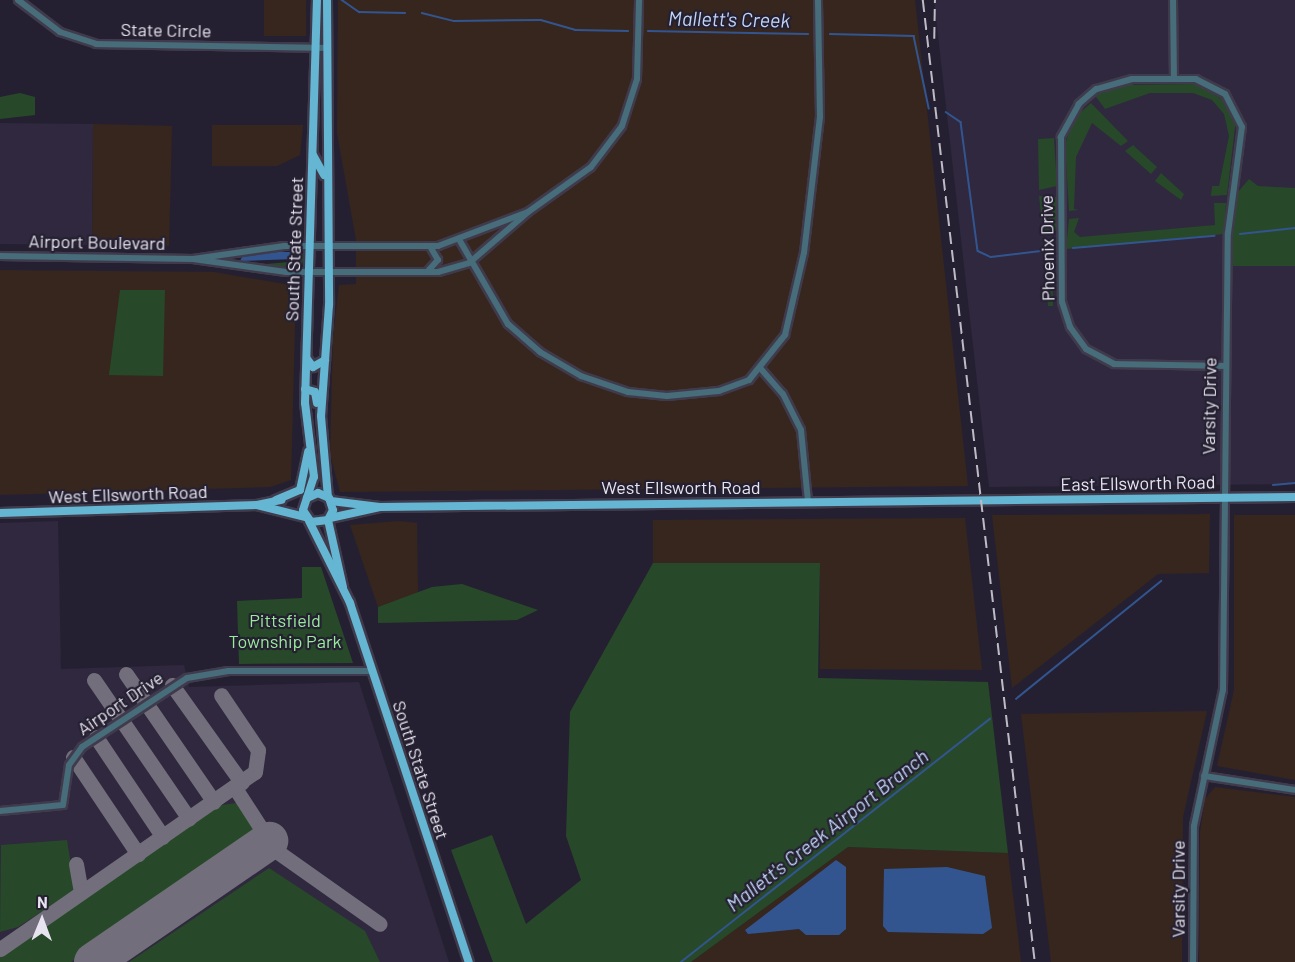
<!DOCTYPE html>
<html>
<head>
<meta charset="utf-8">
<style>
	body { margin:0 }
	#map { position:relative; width:1295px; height:962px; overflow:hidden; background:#252031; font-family:Barlow,sans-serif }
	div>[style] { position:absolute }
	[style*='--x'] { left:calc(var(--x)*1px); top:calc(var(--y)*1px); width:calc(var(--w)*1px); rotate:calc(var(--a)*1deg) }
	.commercial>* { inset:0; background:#37261e }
	.built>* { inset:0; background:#2f283e }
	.green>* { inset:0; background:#274929 }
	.water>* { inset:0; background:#325590 }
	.stream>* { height:1.5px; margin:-0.75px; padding:0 0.75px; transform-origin:0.75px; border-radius:0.75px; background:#325590 }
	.taxiway>* { height:15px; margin:-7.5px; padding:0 7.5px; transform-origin:7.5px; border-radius:7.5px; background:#726e7c }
	.runway>* { height:38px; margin:-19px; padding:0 19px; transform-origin:19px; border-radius:19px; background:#726e7c }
	.roads { filter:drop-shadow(2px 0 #403b4c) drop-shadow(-2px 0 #403b4c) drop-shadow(0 2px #403b4c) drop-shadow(0 -2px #403b4c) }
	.minor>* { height:6px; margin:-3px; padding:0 3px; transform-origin:3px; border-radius:3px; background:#476c7a }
	.major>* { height:8px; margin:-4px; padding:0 4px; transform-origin:4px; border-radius:4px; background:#64b6d2 }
	.rail>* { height:1.5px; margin-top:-0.75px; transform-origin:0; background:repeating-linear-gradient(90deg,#bebbc7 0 12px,transparent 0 18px) }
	span { translate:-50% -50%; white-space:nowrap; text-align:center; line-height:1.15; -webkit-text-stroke:4.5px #252031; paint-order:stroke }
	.street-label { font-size:18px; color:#e7e4ef }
	.park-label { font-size:18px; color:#99eb9b }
	.water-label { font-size:20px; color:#c0d5f8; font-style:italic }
	.north { position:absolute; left:12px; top:890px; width:60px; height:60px; -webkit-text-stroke:4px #252031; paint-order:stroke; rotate:1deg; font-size:16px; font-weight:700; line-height:24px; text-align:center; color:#e7e4ef }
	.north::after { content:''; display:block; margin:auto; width:21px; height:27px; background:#e7e4ef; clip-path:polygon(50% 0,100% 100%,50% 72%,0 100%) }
</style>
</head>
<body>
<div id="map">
	<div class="commercial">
		<i style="clip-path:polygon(264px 0,306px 0,306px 36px,264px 36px)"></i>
		<i style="clip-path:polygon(338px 0,915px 0,968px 486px,340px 492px,330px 454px,333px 337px,339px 285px,356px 284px,356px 240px,337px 133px)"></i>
		<i style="clip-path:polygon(93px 124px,172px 126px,169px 246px,92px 245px)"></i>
		<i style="clip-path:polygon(212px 125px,303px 125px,300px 155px,277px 166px,212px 166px)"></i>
		<i style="clip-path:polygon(0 270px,214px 272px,296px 286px,291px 480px,270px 487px,0 495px)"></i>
		<i style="clip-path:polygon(1210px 514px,1209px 573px,1158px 574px,1012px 688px,992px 515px)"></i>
		<i style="clip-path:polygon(1234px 515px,1295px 515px,1295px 780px,1217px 766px,1234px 690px)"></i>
		<i style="clip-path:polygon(965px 518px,982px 670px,820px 669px,820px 563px,653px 563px,653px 520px)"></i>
		<i style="clip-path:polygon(399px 521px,417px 523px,418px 593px,378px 607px,350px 525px)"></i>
		<i style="clip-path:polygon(1207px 711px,1183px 817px,1182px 962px,1051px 962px,1021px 714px)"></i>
		<i style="clip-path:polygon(1215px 787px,1295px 797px,1295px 962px,1199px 962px,1200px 832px,1205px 799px)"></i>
		<i style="clip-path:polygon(848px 847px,1008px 853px,1021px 962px,691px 962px)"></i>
	</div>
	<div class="built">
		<i style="clip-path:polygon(934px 0,1295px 0,1295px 484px,989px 487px)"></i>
		<i style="clip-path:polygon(0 123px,93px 124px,92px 245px,0 244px)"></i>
		<i style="clip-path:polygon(58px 521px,61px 669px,184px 665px,189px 687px,359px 682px,449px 962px,0 962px,0 523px)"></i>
	</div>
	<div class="green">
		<i style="clip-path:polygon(1195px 84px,1227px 102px,1236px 119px,1227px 195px,1211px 196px,1212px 186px,1219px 186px,1229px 136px,1224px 114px,1212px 100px,1193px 93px,1150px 93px,1105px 109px,1094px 94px,1121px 85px)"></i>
		<i style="clip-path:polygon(20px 93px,35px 97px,35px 115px,0 119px,0 97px)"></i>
		<i style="clip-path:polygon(1091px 103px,1128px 141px,1121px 146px,1092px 123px,1076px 157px,1074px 209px,1079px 210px,1069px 211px,1065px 144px,1075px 117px)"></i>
		<i style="clip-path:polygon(1054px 138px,1057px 186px,1039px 190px,1038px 139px)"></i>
		<i style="clip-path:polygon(1133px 145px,1157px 167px,1151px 174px,1125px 151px)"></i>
		<i style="clip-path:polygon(1161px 173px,1184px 194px,1181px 200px,1155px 181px)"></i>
		<i style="clip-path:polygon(1249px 179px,1258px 186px,1295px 188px,1295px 266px,1233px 266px,1233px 220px,1238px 192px)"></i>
		<i style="clip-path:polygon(1039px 196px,1057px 197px,1057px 231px,1043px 231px)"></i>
		<i style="clip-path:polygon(1214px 203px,1226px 203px,1224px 234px,1066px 249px,1069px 219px,1079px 218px,1074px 232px,1080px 237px,1215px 225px)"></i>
		<i style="clip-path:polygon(294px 252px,304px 254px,302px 267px,254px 265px,289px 262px)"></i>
		<i style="clip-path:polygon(1045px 263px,1052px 263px,1053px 306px,1048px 306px)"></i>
		<i style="clip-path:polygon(120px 290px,165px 290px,163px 376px,109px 375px)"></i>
		<i style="clip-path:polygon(653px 563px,820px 563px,818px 678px,988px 682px,1008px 853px,848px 847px,691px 962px,493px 962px,451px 850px,492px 835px,526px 924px,581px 880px,566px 836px,570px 712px)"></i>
		<i style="clip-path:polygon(302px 567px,321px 567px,353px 663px,239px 664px,237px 601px,302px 598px)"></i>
		<i style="clip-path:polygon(462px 584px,538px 610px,517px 620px,378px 623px,378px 607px,432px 587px)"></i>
		<i style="clip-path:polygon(237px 803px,255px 825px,253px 836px,71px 962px,0 962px,0 955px,214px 806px)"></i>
		<i style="clip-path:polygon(67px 840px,75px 890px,18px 927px,0 932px,1px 845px)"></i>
		<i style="clip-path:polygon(269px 868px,365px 931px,380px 962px,129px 962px)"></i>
	</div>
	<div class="water">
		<i style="clip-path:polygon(262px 252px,294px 252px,295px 259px,240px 261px,243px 255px)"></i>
		<i style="clip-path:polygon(836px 860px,846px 867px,846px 929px,839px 935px,806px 935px,799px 929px,748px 934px,745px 930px)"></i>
		<i style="clip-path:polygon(947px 867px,985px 876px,992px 928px,983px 934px,888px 932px,883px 926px,884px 869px)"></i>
	</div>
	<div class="stream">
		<i style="--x:342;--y:0;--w:21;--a:35"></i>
		<i style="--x:359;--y:12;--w:46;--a:1.2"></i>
		<i style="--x:422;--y:13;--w:33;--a:14"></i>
		<i style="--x:454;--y:21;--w:87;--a:-0.7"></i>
		<i style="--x:541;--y:20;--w:35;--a:16"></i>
		<i style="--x:575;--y:30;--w:53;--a:1.1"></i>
		<i style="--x:648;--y:31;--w:160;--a:1.1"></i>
		<i style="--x:830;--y:34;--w:84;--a:1.4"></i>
		<i style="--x:914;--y:36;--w:74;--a:78.2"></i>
		<i style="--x:946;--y:112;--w:18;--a:34"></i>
		<i style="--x:961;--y:122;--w:130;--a:82.5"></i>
		<i style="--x:978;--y:251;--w:14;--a:25"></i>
		<i style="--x:991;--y:257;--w:58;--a:-6.9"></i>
		<i style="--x:1240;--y:234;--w:55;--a:-6.2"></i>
		<i style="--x:1073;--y:248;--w:142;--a:-4.9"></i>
		<i style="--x:1273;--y:485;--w:22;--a:-5"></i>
		<i style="--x:1016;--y:699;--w:187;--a:-39.1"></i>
		<i style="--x:681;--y:962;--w:393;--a:-38.2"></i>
	</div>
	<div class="taxiway">
		<i style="--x:126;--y:674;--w:155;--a:55.5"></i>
		<i style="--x:94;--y:680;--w:168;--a:55.6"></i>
		<i style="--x:172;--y:685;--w:120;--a:54.5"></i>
		<i style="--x:96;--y:737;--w:120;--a:56.2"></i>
		<i style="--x:73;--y:757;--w:117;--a:56.2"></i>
		<i style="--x:235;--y:788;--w:74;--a:57.2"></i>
		<i style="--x:275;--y:850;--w:128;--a:35.2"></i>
		<i style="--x:76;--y:864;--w:29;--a:80"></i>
		<i style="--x:0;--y:949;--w:310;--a:-34.8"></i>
		<i style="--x:255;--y:772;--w:22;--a:-82"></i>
		<i style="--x:258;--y:750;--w:66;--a:-123.9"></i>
	</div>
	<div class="runway">
		<i style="--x:93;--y:962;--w:214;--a:-34.5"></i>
	</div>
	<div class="roads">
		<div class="minor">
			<i style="--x:18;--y:0;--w:53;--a:37.3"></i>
			<i style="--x:60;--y:32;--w:38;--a:18"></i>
			<i style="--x:96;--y:44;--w:231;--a:1"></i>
			<i style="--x:1173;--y:0;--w:78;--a:89.3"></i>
			<i style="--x:460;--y:241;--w:96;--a:60"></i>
			<i style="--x:508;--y:324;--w:43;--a:41.2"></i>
			<i style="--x:540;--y:352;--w:48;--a:30.3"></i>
			<i style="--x:581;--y:376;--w:50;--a:18.8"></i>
			<i style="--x:628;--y:392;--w:39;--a:6"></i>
			<i style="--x:667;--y:396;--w:52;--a:-5.5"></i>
			<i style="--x:719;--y:391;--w:32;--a:-20"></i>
			<i style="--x:749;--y:380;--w:58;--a:-51.3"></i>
			<i style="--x:785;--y:335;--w:84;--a:-77"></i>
			<i style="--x:804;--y:253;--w:137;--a:-83.3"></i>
			<i style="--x:820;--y:117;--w:117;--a:-91"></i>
			<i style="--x:0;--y:256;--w:193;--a:0.9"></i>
			<i style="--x:193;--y:259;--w:94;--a:8"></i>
			<i style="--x:286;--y:272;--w:152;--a:0"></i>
			<i style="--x:438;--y:272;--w:32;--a:-16"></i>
			<i style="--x:469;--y:263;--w:77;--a:-40.8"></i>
			<i style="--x:193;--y:259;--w:92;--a:-8.1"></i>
			<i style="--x:284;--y:246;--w:154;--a:0"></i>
			<i style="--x:438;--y:246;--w:96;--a:-20.7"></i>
			<i style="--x:528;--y:212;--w:77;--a:-35.5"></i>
			<i style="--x:591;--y:167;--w:51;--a:-52.9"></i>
			<i style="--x:622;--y:126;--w:49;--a:-72.3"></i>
			<i style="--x:637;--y:79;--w:79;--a:-88.5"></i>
			<i style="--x:428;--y:271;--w:15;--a:-48"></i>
			<i style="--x:438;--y:260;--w:16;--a:-120"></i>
			<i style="--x:761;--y:369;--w:33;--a:49"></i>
			<i style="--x:783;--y:394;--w:40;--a:63.4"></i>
			<i style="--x:801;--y:430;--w:71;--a:84.4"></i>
			<i style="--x:1204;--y:776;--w:92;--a:8.7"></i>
			<i style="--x:0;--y:811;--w:63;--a:-5.4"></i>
			<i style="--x:63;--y:805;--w:40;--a:-81.5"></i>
			<i style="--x:69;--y:765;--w:22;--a:-54"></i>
			<i style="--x:82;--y:747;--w:126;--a:-33.3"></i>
			<i style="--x:187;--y:678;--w:42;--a:-9.7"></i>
			<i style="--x:228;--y:671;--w:145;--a:0"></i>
			<i style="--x:1193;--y:962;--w:136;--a:-89.6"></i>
			<i style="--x:1194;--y:826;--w:139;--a:-78"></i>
			<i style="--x:1223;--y:690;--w:457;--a:-89.4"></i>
			<i style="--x:1228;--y:233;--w:107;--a:-82.5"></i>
			<i style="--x:1242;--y:127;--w:37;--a:-117"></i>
			<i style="--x:1225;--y:94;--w:33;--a:-153"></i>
			<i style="--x:1196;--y:79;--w:64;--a:180"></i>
			<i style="--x:1132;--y:79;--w:37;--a:164"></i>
			<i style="--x:1096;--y:89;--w:23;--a:139"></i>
			<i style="--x:1079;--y:104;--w:38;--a:119"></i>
			<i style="--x:1061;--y:137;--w:165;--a:89.7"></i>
			<i style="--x:1062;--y:302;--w:26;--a:72"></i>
			<i style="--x:1070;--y:327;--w:27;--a:54"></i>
			<i style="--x:1086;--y:349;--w:32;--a:28"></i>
			<i style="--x:1114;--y:364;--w:111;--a:1"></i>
		</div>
		<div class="major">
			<i style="--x:327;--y:0;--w:305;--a:89.6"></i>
			<i style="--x:329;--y:305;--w:111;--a:94.1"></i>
			<i style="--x:321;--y:416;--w:81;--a:85.1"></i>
			<i style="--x:313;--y:155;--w:23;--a:61"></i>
			<i style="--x:307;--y:359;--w:10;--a:53"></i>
			<i style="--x:313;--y:367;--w:14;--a:-30"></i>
			<i style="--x:305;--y:389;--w:10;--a:17"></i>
			<i style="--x:315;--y:392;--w:11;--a:80"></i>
			<i style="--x:307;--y:498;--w:12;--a:-24"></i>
			<i style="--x:318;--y:493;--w:12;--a:24"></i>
			<i style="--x:329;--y:498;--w:13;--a:72"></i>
			<i style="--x:333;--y:510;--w:11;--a:117"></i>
			<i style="--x:328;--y:520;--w:17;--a:173"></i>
			<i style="--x:311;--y:522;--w:14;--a:-124"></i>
			<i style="--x:303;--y:510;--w:35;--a:-72"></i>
			<i style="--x:314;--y:477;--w:75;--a:-96.9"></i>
			<i style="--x:305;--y:403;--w:403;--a:-88.3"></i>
			<i style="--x:276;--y:500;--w:26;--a:-23"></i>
			<i style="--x:300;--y:490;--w:39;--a:-78"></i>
			<i style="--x:331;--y:501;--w:49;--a:7"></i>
			<i style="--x:380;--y:507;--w:915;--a:-0.63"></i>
			<i style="--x:257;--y:505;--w:25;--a:-12"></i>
			<i style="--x:0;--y:513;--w:257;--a:-1.8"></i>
			<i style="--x:257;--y:505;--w:49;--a:14"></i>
			<i style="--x:330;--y:518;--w:51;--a:-12.4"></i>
			<i style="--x:328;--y:520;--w:69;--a:77.4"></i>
			<i style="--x:309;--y:521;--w:92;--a:63.4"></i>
			<i style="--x:350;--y:603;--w:378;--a:71.7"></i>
		</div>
	</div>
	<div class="rail">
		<i style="--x:923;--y:0;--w:968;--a:83.36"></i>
		<i style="--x:934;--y:39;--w:39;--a:-89"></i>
	</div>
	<div class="street-label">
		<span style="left:166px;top:30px;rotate:1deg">State Circle</span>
		<span style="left:97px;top:242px;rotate:1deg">Airport Boulevard</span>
		<span style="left:1047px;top:248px;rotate:-91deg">Phoenix Drive</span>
		<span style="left:294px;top:249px;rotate:-88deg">South State Street</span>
		<span style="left:1209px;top:406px;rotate:-89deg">Varsity Drive</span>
		<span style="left:1138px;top:483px;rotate:-1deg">East Ellsworth Road</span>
		<span style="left:681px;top:487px">West Ellsworth Road</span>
		<span style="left:128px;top:494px;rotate:-2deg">West Ellsworth Road</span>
		<span style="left:120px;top:703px;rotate:-34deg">Airport Drive</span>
		<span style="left:421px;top:770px;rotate:72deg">South State Street</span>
		<span style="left:1178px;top:889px;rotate:-90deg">Varsity Drive</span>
	</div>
	<div class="park-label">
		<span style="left:285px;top:631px">Pittsfield<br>Township Park</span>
	</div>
	<div class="water-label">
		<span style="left:729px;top:19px;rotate:1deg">Mallett's Creek</span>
		<span style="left:827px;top:830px;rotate:-38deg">Mallett's Creek Airport Branch</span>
	</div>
	<div class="north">N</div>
</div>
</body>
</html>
